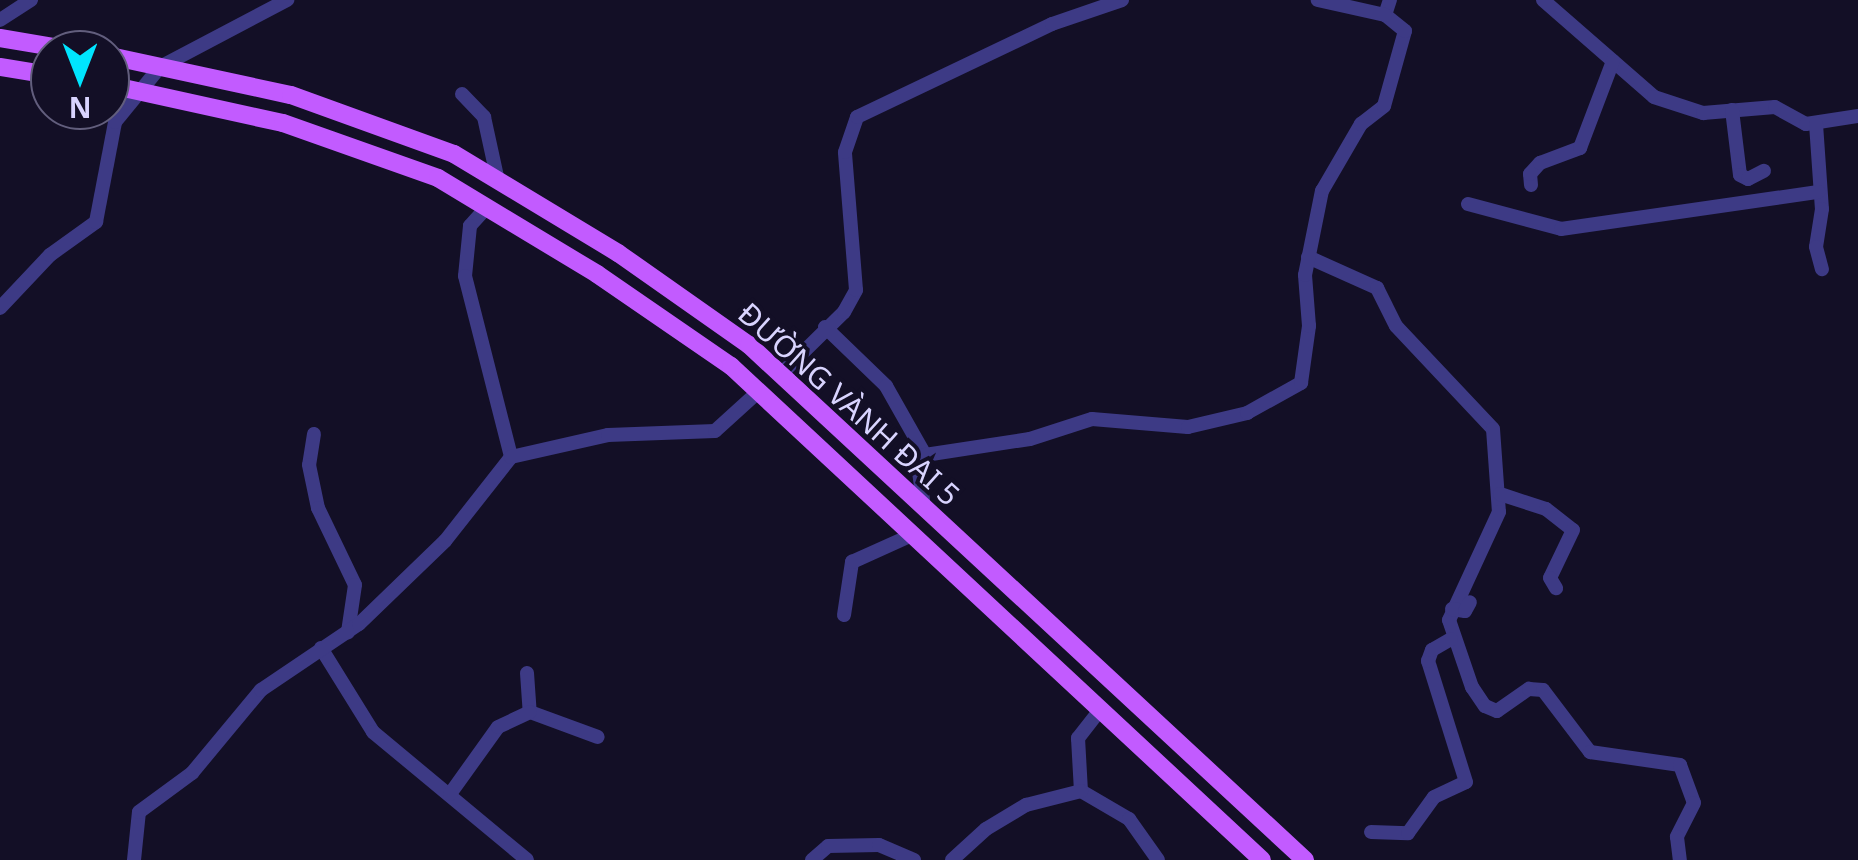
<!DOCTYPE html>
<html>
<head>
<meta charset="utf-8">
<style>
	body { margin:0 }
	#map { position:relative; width:1858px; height:860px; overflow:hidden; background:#130f26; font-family:"Noto Sans",sans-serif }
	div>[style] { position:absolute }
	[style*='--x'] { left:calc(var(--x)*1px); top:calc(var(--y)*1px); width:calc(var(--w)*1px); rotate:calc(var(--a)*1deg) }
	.minor>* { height:14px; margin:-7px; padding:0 7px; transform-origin:7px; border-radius:7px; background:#3d3a85 }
	.major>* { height:18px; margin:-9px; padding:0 9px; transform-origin:9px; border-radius:9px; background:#c25bff }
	span { translate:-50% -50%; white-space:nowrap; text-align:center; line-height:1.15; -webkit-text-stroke:8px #130f26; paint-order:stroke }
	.street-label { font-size:30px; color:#d9d4ff }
	.north { position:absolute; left:30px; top:30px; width:100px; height:100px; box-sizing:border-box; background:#130f26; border:2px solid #625e7d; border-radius:50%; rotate:180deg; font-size:28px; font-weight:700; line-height:40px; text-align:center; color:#d9d4ff }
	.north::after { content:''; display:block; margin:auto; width:35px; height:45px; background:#00e5ff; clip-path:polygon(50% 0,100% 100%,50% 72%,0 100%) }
</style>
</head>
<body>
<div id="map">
	<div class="minor">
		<i style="--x:1543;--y:0;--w:147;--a:41.1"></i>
		<i style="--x:1654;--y:97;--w:52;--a:18.1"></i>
		<i style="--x:1703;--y:113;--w:72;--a:-4.8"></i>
		<i style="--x:1775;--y:107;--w:35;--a:29"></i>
		<i style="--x:1806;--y:124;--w:53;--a:-8.7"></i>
		<i style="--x:1385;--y:15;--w:16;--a:-72"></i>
		<i style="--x:0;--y:20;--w:37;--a:-33"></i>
		<i style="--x:462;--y:94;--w:32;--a:46"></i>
		<i style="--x:484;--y:117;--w:66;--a:77.7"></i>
		<i style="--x:1732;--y:110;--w:65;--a:83"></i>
		<i style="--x:1740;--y:175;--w:9;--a:27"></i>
		<i style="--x:1748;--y:179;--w:18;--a:-27"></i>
		<i style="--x:1816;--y:124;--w:85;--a:86"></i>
		<i style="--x:1822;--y:209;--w:38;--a:99"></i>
		<i style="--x:1816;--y:247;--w:23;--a:75"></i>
		<i style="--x:1531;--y:185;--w:11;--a:-95"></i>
		<i style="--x:1530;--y:174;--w:15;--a:-48"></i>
		<i style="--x:1540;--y:163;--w:43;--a:-20.6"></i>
		<i style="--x:1580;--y:148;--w:93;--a:-69.2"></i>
		<i style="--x:1468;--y:204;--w:96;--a:15"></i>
		<i style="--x:1561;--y:229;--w:260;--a:-8.2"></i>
		<i style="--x:486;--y:208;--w:24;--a:132"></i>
		<i style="--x:470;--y:226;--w:50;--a:95.7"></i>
		<i style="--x:465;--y:276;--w:187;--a:75.7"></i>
		<i style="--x:1308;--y:257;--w:76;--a:24.2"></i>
		<i style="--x:1377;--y:288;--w:42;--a:63.4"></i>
		<i style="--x:1396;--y:326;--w:141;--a:46.7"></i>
		<i style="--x:1493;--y:429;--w:83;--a:85.9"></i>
		<i style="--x:1499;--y:512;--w:119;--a:114.8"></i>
		<i style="--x:1449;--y:620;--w:71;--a:71.1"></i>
		<i style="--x:1472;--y:687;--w:23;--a:56"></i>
		<i style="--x:1485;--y:706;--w:13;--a:23"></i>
		<i style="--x:1497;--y:711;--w:39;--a:-35"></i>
		<i style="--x:1529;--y:689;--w:14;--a:4"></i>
		<i style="--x:1543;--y:690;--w:78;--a:52.8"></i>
		<i style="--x:1590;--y:752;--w:91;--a:8.2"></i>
		<i style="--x:1680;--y:765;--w:40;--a:69.8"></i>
		<i style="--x:1694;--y:803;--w:38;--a:117"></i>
		<i style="--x:1677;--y:837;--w:23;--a:83"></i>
		<i style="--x:0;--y:308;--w:73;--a:-46.7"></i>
		<i style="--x:50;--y:255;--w:57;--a:-35.7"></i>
		<i style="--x:96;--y:222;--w:102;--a:-79.2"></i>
		<i style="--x:115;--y:122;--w:71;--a:-50.7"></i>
		<i style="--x:160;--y:67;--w:144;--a:-27.8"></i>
		<i style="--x:825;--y:327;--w:85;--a:44"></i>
		<i style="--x:886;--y:386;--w:79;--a:60.5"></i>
		<i style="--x:781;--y:374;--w:88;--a:-44.5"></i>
		<i style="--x:844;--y:312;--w:25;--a:-61"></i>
		<i style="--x:856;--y:290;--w:138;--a:-94.6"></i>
		<i style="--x:845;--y:152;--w:37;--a:-71"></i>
		<i style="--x:857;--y:117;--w:216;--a:-25.5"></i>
		<i style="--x:1052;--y:24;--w:74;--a:-18.9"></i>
		<i style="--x:314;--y:434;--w:31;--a:99"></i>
		<i style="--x:309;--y:465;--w:44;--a:78.2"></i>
		<i style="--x:318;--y:508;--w:85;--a:64.3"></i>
		<i style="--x:355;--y:585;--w:48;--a:98.5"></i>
		<i style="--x:1500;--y:494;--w:48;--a:18.1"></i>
		<i style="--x:1546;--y:509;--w:34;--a:38"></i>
		<i style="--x:1573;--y:530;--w:53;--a:115.6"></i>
		<i style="--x:1550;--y:578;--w:12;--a:59"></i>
		<i style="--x:924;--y:507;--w:42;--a:-98.1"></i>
		<i style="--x:918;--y:465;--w:12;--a:-55"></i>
		<i style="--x:925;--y:455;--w:106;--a:-8.7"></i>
		<i style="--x:1030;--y:439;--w:65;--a:-17.9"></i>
		<i style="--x:1092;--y:419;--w:96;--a:4.8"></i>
		<i style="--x:1188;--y:427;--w:61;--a:-13.3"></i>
		<i style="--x:1247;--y:413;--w:62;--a:-29.1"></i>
		<i style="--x:1301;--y:383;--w:58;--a:-82"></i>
		<i style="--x:1309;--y:326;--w:51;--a:-94.5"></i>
		<i style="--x:1305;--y:275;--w:86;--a:-78.6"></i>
		<i style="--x:1322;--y:191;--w:78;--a:-59.8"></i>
		<i style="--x:1361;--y:124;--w:29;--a:-38"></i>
		<i style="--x:1384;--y:106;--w:78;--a:-74.4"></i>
		<i style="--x:1405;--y:31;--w:26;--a:-141"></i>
		<i style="--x:1385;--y:15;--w:69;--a:-167.4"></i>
		<i style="--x:1452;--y:609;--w:13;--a:9"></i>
		<i style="--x:1465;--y:611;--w:10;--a:-61"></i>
		<i style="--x:844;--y:615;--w:54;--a:-81.4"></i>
		<i style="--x:852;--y:562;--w:66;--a:-24.2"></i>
		<i style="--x:321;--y:648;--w:99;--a:58.2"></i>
		<i style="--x:373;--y:732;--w:200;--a:39.7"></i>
		<i style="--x:527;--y:673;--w:39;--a:86"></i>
		<i style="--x:530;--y:712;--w:72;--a:20.2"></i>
		<i style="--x:1100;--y:710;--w:36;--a:128"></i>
		<i style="--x:1078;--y:738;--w:53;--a:86.8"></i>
		<i style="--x:1081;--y:791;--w:56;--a:30.3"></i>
		<i style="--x:1129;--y:819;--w:50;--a:54.7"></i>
		<i style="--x:450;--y:794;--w:82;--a:-54.4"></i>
		<i style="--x:498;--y:727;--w:35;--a:-25"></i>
		<i style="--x:1371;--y:832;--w:37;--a:2"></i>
		<i style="--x:1408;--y:833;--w:44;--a:-54.2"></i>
		<i style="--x:1434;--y:797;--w:35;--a:-25"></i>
		<i style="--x:1466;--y:782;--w:127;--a:-107.4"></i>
		<i style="--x:1428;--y:661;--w:12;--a:-70"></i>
		<i style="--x:1432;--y:650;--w:22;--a:-30"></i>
		<i style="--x:134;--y:860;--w:48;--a:-84.1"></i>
		<i style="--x:139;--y:812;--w:66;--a:-36.3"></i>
		<i style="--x:192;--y:773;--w:108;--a:-50.3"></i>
		<i style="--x:261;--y:690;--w:118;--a:-34"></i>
		<i style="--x:359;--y:624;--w:120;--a:-44"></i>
		<i style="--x:445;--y:541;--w:107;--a:-51.8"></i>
		<i style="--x:511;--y:457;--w:99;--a:-12.8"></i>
		<i style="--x:608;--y:435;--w:107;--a:-2.1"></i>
		<i style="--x:715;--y:431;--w:58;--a:-42.2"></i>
		<i style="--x:812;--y:860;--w:21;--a:-41"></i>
		<i style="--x:828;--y:846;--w:51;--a:-1.1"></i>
		<i style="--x:879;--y:845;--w:38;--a:23"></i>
		<i style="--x:952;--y:860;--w:46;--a:-42.4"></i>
		<i style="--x:986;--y:829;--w:47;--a:-31"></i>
		<i style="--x:1026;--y:805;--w:57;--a:-14.3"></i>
	</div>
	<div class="major">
		<i style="--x:0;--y:38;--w:73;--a:9.5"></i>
		<i style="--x:110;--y:56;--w:185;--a:12.2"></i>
		<i style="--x:291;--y:95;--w:173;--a:19.9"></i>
		<i style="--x:454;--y:154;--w:192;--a:31.1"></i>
		<i style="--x:618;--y:253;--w:160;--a:35.1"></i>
		<i style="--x:749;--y:345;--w:758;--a:42.81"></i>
		<i style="--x:0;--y:67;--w:51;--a:9.1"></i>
		<i style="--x:110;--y:85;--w:177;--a:12.4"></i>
		<i style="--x:283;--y:123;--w:164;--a:19.5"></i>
		<i style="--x:438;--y:178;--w:186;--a:31.1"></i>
		<i style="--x:597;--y:274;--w:163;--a:34.5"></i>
		<i style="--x:731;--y:366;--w:725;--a:42.93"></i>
	</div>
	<div class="street-label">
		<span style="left:849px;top:404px;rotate:42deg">ĐƯỜNG VÀNH ĐAI 5</span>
	</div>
	<div class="north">N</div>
</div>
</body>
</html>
